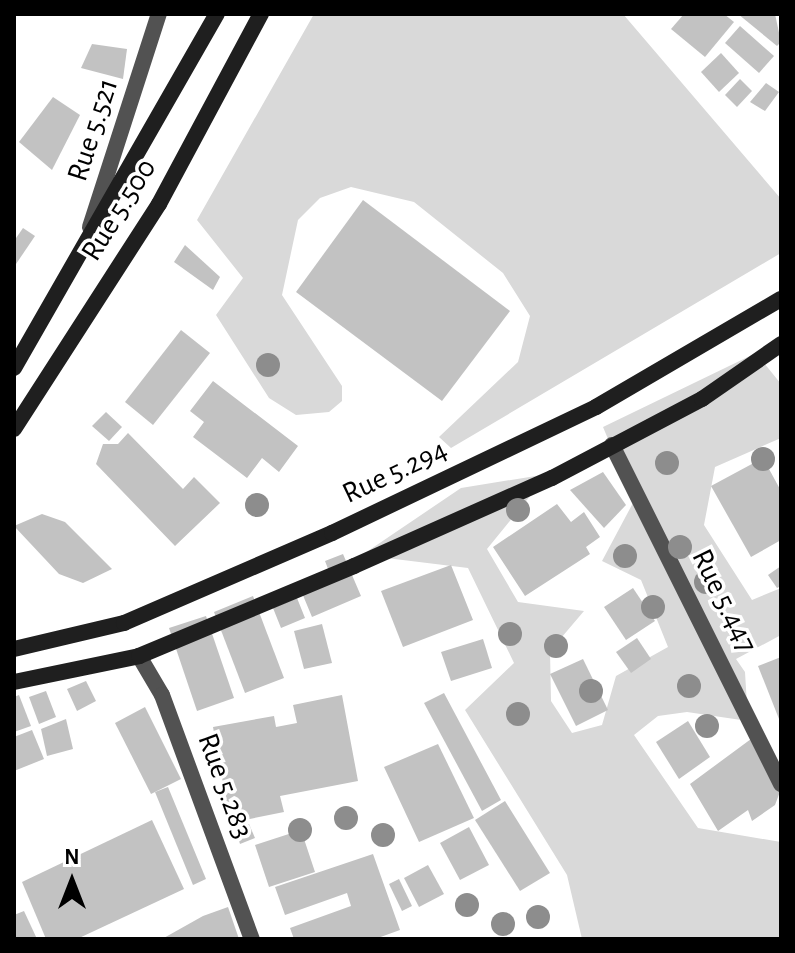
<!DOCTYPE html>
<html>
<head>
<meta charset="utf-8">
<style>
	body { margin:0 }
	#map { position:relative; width:795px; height:953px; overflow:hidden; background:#fff; font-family:"Alegreya Sans",sans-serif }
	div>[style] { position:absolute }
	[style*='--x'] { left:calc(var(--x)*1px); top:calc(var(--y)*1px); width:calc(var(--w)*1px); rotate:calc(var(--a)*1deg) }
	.green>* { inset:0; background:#d9d9d9 }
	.building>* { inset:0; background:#c2c2c2 }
	.minor>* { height:16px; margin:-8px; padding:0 8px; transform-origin:8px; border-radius:8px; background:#525252 }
	.secondary>* { height:16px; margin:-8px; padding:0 8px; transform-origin:8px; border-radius:8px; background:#1f1f1f }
	.trees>* { width:24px; height:24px; margin:-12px; border-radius:50%; background:#8d8d8d }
	span { translate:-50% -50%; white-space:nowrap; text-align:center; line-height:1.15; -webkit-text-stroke:7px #fff; paint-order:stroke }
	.street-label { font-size:30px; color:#000 }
	.frame { position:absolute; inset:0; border:16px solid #000; pointer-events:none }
	.north { position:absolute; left:32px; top:841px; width:80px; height:80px; -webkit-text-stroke:6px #fff; paint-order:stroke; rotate:0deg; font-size:22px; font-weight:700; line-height:32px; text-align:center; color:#000 }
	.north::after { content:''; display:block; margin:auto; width:28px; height:36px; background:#000; clip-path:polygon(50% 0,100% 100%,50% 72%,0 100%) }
</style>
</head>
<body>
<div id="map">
	<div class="green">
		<i style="clip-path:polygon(314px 14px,623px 14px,781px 199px,781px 253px,451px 448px,439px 437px,518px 362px,530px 316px,503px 273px,414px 202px,351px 187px,320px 198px,298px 220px,282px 295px,342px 386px,342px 401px,329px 412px,296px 415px,269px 398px,216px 315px,243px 278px,197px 220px)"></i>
		<i style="clip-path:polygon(756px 353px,781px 384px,781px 438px,715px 467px,704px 525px,752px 600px,781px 588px,781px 635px,736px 659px,745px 672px,748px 721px,687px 712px,658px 716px,634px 735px,698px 828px,781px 842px,781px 939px,582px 939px,567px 875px,465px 710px,514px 663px,468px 568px,362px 555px,461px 488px,548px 474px,487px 549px,518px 602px,584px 611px,550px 651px,551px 701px,572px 733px,602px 725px,616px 676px,668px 647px,641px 580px,602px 561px,634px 501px,603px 427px)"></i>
	</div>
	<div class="building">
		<i style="clip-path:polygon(684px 14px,724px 14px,734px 22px,705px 57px,671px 29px)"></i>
		<i style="clip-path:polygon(738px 14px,775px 14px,781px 42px,777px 46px)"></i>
		<i style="clip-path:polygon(740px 26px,774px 56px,759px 73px,725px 43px)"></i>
		<i style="clip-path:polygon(92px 44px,127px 49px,123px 79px,81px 68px)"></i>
		<i style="clip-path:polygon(721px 53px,739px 73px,719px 92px,701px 72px)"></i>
		<i style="clip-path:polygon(740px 79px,752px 91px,737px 107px,725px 95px)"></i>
		<i style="clip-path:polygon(766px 83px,779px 92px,765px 111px,750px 102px)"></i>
		<i style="clip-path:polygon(53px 97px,80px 115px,52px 170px,19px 142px)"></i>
		<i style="clip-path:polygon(363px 200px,510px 311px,442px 401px,296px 292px)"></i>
		<i style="clip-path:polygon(23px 228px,35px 236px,14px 267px,14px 241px)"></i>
		<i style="clip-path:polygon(185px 245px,220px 277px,213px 290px,174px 262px)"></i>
		<i style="clip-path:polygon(181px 330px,210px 353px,153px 425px,125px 402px)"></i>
		<i style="clip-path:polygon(213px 381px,298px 446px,279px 472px,262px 458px,247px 478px,193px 437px,204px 422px,190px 411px)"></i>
		<i style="clip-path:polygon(106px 412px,122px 427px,109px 441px,92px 426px)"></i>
		<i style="clip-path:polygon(128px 433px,183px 489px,194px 477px,220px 503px,175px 546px,96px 464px,103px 444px,118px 444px)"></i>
		<i style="clip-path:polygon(763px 458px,781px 491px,781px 540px,751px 557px,711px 486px)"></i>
		<i style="clip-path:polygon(603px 472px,626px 505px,604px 528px,570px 490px)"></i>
		<i style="clip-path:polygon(557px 504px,571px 522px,584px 512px,600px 537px,586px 547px,590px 554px,525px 596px,493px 547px)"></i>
		<i style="clip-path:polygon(42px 514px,65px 522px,112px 569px,83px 583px,59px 574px,14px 526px)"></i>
		<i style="clip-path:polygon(343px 554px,361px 596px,312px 617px,302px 593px,330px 574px,325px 561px)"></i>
		<i style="clip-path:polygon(451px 565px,473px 620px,403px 647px,381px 591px)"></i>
		<i style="clip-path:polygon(781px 566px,781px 586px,777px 588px,768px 575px)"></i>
		<i style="clip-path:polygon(633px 588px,655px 621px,626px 640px,604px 607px)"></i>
		<i style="clip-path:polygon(253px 596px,284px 678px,245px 693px,214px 612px)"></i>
		<i style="clip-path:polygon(297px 598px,305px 618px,281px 628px,273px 608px)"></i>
		<i style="clip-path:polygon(206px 616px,234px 698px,197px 711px,169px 628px)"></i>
		<i style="clip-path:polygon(322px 624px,332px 663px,304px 669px,294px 631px)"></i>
		<i style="clip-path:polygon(637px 638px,651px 659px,631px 673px,616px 652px)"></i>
		<i style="clip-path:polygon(483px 639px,492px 668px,451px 681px,441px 652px)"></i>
		<i style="clip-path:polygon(781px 657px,781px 724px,758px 666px)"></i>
		<i style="clip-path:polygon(583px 659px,608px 710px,576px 726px,550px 674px)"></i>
		<i style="clip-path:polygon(86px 681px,96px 701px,77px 711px,67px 689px)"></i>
		<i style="clip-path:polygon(46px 691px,56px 717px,39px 724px,29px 697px)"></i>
		<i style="clip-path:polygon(444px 693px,501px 800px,482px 811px,424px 703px)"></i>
		<i style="clip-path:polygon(19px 695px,31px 726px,14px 732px,14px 697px)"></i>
		<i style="clip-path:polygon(342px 695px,358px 781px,280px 796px,284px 812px,230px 823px,213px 727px,274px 716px,276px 727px,297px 723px,293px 705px)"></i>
		<i style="clip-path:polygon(145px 707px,181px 779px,151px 794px,115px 723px)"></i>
		<i style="clip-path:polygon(66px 719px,73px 749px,47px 756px,41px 729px)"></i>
		<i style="clip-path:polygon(688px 721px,710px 757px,679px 779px,656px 742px)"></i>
		<i style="clip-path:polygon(32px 730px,44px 759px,14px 771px,14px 737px)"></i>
		<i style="clip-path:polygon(751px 739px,781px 789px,775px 805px,752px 821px,748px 810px,718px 831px,690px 784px)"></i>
		<i style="clip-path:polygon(438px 744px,474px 818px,419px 842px,384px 767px)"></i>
		<i style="clip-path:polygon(168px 787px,206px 879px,193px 885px,155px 792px)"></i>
		<i style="clip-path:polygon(505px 801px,550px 873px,520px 891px,475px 820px)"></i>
		<i style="clip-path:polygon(152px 820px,184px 889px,77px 939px,46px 939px,22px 882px)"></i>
		<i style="clip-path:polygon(249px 824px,255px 838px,240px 844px,235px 829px)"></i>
		<i style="clip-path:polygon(469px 827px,489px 865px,460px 880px,440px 843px)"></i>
		<i style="clip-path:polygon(301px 830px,315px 872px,269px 887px,255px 845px)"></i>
		<i style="clip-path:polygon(373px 854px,400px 930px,375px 939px,294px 939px,290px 928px,351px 906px,347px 893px,285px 915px,275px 887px)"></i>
		<i style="clip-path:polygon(428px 865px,444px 894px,419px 907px,404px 878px)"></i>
		<i style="clip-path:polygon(399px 879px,412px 906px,402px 911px,389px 884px)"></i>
		<i style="clip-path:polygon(228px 907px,239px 939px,162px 939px,203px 916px)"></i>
		<i style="clip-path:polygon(24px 911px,37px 939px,14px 939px,14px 915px)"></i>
	</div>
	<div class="minor">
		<i style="--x:90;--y:227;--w:224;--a:-72.1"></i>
		<i style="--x:612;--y:445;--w:379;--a:63.5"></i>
		<i style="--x:139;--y:656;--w:45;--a:59.5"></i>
		<i style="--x:162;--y:695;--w:260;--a:69.8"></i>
	</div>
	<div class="secondary">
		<i style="--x:14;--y:368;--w:408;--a:-60.2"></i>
		<i style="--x:14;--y:429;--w:268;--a:-57.2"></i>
		<i style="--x:159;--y:204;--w:216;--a:-61.8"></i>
		<i style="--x:14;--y:649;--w:113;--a:-13.3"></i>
		<i style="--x:124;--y:623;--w:227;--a:-23.4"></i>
		<i style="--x:332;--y:533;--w:293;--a:-25.5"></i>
		<i style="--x:596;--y:407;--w:214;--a:-30.3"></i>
		<i style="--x:14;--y:682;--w:128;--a:-11.7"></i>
		<i style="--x:139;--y:656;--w:233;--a:-22.7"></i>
		<i style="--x:354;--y:566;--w:217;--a:-24"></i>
		<i style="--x:552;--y:478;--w:170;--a:-27.8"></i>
		<i style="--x:702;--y:399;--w:96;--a:-34.8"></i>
	</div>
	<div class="trees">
		<i style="left:268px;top:365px"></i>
		<i style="left:763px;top:459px"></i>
		<i style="left:667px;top:463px"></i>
		<i style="left:257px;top:505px"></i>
		<i style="left:518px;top:510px"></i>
		<i style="left:680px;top:547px"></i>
		<i style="left:625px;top:556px"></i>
		<i style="left:706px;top:582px"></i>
		<i style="left:653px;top:607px"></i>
		<i style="left:510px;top:634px"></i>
		<i style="left:556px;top:646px"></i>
		<i style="left:689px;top:686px"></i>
		<i style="left:591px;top:691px"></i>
		<i style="left:518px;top:714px"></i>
		<i style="left:707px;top:726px"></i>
		<i style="left:346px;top:818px"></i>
		<i style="left:300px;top:830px"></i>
		<i style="left:383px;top:835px"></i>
		<i style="left:467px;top:905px"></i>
		<i style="left:538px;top:917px"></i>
		<i style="left:503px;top:924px"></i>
	</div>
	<div class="street-label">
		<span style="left:93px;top:130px;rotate:-72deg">Rue 5.521</span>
		<span style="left:119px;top:210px;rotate:-58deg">Rue 5.500</span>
		<span style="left:395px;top:472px;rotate:-25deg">Rue 5.294</span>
		<span style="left:724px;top:601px;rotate:64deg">Rue 5.447</span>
		<span style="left:225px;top:786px;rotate:70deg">Rue 5.283</span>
	</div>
	<div class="frame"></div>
	<div class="north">N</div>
</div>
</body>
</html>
